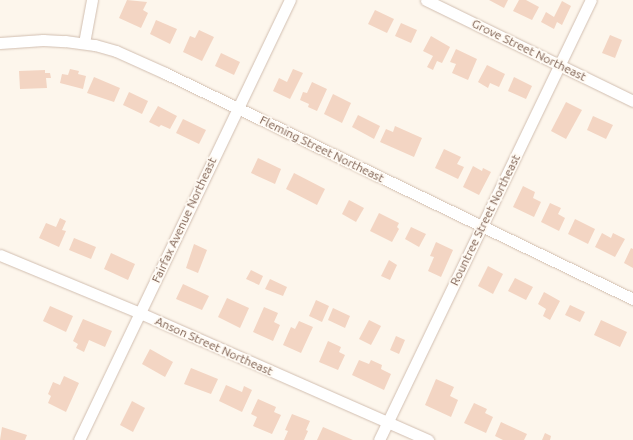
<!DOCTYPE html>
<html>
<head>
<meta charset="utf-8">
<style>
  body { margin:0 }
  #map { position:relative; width:633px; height:440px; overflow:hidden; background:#fdf6ec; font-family:Ubuntu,sans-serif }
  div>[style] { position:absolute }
  .building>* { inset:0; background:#f3d5c3 }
  .roads { filter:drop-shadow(0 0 1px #d1beb0) drop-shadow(0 0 1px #d1beb0) }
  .minor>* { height:11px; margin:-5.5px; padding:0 5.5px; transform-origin:5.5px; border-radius:5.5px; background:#fff }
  span { translate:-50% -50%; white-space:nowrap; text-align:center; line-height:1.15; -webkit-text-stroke:3.5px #fffaf3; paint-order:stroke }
  .street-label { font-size:12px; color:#7a5c4d }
</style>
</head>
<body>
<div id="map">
  <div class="building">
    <i style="clip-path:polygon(127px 0,147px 2px,143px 10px,148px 13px,141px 28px,119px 18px)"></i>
    <i style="clip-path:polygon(489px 0,508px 0,504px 8px)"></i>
    <i style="clip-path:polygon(519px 0,526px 0,539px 7px,532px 20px,513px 11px)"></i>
    <i style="clip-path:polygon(562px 1px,571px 6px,562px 25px,557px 22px,554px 29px,541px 22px,546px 12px,554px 17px)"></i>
    <i style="clip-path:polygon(375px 10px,394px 19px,387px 33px,368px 24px)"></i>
    <i style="clip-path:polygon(156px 20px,177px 29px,170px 44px,150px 34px)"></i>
    <i style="clip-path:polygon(401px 23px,417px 30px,411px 43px,395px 36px)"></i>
    <i style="clip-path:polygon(199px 30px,214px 37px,202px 61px,183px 52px,190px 36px,195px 38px)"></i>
    <i style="clip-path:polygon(610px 35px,622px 40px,615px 58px,602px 53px)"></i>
    <i style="clip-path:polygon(431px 36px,450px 47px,442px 63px,437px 61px,433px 70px,427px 67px,433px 56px,423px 51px)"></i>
    <i style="clip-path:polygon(456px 49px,477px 59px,468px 80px,452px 73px,456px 64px,450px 62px)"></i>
    <i style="clip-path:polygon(221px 53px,240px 62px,234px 75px,215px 66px)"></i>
    <i style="clip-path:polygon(487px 65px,505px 74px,499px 87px,490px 83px,488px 88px,478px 82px)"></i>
    <i style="clip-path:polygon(70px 69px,79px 71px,78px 74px,86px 76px,83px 89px,60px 83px,62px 74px,68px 75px)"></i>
    <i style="clip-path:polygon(293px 69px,303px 73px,290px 99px,273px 91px,279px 78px,287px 82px)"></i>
    <i style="clip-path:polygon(45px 70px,45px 73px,50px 73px,51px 78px,46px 78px,47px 88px,20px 89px,19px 71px)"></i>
    <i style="clip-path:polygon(94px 77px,120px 88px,114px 102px,87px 93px)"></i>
    <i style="clip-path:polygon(514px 77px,532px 86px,526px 99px,508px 91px)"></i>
    <i style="clip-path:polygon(312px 82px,327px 89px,317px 111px,308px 107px,309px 104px,300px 100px,303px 92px,307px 93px)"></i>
    <i style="clip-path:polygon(129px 92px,148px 101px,142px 114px,123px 105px)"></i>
    <i style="clip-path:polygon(333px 94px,351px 103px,342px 123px,324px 114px)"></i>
    <i style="clip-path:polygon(566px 102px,582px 110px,566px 139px,551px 131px)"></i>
    <i style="clip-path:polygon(158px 106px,177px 116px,170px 129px,161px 125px,159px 127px,149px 122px)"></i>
    <i style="clip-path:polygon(358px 115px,380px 126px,374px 139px,352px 127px)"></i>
    <i style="clip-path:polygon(593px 116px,613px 125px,606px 139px,587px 130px)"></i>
    <i style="clip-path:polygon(183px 119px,206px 130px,199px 144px,176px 133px)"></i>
    <i style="clip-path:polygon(395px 126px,422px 138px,414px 157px,380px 142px,386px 129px,393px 132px)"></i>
    <i style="clip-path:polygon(444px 149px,461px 157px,457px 164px,464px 167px,458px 179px,435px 168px)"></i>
    <i style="clip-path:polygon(258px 158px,281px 169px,275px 184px,251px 173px)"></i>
    <i style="clip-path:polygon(473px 166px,482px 171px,483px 168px,491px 172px,479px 195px,463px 187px)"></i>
    <i style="clip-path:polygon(294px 173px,325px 189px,317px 205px,286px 189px)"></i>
    <i style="clip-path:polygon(523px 186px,535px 192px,533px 198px,541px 202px,534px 217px,513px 207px)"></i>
    <i style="clip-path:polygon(349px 200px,364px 208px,356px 222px,342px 214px)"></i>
    <i style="clip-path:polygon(550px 203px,561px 208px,558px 214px,565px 218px,559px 231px,541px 222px)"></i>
    <i style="clip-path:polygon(379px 213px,399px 223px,397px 227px,399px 229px,392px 242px,370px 231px)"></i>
    <i style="clip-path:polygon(60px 218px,66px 221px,62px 230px,66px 231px,59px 247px,39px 238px,46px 223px,56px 227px)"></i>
    <i style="clip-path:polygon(575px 219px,595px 229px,588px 244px,568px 234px)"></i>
    <i style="clip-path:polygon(411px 227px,426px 234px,419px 247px,405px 239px)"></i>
    <i style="clip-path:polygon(602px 233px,611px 238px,613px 233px,625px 239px,615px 257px,595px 247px)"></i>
    <i style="clip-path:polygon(74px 238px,96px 247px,91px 259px,69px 250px)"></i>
    <i style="clip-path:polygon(436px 242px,453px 250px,441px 277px,428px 271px,434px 257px,430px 256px)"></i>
    <i style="clip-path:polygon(194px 244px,207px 250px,198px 273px,186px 268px)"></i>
    <i style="clip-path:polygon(631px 248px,633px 249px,633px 268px,624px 263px)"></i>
    <i style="clip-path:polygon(111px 253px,135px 264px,128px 280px,104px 269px)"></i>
    <i style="clip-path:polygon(389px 260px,397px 265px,390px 280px,381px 276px)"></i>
    <i style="clip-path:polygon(488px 266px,503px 274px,493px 294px,478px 286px)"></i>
    <i style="clip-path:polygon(251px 270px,263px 276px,259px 285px,246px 279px)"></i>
    <i style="clip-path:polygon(515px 278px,533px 287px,526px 300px,508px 291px)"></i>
    <i style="clip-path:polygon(270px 279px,287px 287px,283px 296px,265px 289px)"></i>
    <i style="clip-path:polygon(183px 284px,209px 296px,202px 310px,176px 299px)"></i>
    <i style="clip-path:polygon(544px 292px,560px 301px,550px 320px,543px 316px,546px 309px,538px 304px)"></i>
    <i style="clip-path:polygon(227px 298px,249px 308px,240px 328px,218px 317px)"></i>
    <i style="clip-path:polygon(316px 300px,329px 306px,322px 322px,309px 316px)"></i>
    <i style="clip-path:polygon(570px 305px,585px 312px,580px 322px,565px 315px)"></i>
    <i style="clip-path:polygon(50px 306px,73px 316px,66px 332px,43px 321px)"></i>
    <i style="clip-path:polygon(264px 307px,278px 313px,274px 322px,280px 325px,273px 341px,253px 332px)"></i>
    <i style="clip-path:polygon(333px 308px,350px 316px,345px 328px,328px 320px)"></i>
    <i style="clip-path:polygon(83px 319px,112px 331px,105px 347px,89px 340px,84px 352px,76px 348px,78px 344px,73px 341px)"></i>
    <i style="clip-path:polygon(369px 320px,381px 326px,371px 345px,359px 339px)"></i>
    <i style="clip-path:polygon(601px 320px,627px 332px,620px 347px,594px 335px)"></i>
    <i style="clip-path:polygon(299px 321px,313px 327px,301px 353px,283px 345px,291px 327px,295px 329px)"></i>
    <i style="clip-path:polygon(396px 336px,405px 340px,399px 354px,390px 350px)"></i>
    <i style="clip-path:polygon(328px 341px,341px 347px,339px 352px,345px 355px,338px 370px,319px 362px)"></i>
    <i style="clip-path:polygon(150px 349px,173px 362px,165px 377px,142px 364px)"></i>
    <i style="clip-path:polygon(359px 360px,369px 364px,371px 360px,382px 365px,381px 369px,391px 374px,384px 390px,352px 375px)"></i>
    <i style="clip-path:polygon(191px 368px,218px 379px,211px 394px,184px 384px)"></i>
    <i style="clip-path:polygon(64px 376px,79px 383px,66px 412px,48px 403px,51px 396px,48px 394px,53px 382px,60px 385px)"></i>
    <i style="clip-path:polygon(436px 379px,454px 387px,450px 396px,458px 400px,451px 417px,425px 405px)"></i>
    <i style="clip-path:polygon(226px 385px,242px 392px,244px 386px,252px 390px,242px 412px,219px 401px)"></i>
    <i style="clip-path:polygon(258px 399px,276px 407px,274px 412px,281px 415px,272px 434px,253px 426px,257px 417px,251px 414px)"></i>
    <i style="clip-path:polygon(132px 401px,145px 408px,133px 432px,120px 425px)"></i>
    <i style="clip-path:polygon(474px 403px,487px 409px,485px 413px,493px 417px,486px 433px,464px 423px)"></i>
    <i style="clip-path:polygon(292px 414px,310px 421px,306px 430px,308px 431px,304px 440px,284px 440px,288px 431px,285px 430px)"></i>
    <i style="clip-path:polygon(501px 422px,527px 434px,524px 440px,503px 440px,495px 436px)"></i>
    <i style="clip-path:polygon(2px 427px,27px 435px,25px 440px,0 440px)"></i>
    <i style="clip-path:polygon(323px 427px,353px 440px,317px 440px)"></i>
    <i style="clip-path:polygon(545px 433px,551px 436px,550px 440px,542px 440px)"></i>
  </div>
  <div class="roads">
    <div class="minor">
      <i style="left:426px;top:0;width:230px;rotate:26deg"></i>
      <i style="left:0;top:43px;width:43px;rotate:-4deg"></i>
      <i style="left:43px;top:40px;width:22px;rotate:3deg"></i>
      <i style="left:65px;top:41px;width:30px;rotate:8deg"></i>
      <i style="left:95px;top:45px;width:22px;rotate:16deg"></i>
      <i style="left:116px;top:51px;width:54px;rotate:24.2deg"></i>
      <i style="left:165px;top:73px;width:520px;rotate:25.78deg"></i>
      <i style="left:84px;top:43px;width:44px;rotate:-79.5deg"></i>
      <i style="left:0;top:255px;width:152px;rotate:22.5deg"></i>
      <i style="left:140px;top:313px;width:315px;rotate:23.8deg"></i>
      <i style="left:79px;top:440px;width:488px;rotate:-64.4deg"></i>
      <i style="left:379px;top:440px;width:488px;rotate:-64.3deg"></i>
    </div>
  </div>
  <div class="street-label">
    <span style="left:529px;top:50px;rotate:26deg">Grove Street Northeast</span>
    <span style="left:322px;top:149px;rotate:26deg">Fleming Street Northeast</span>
    <span style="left:184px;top:220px;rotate:-65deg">Fairfax Avenue Northeast</span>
    <span style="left:485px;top:220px;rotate:-64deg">Rountree Street Northeast</span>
    <span style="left:214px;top:346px;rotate:24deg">Anson Street Northeast</span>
  </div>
</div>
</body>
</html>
